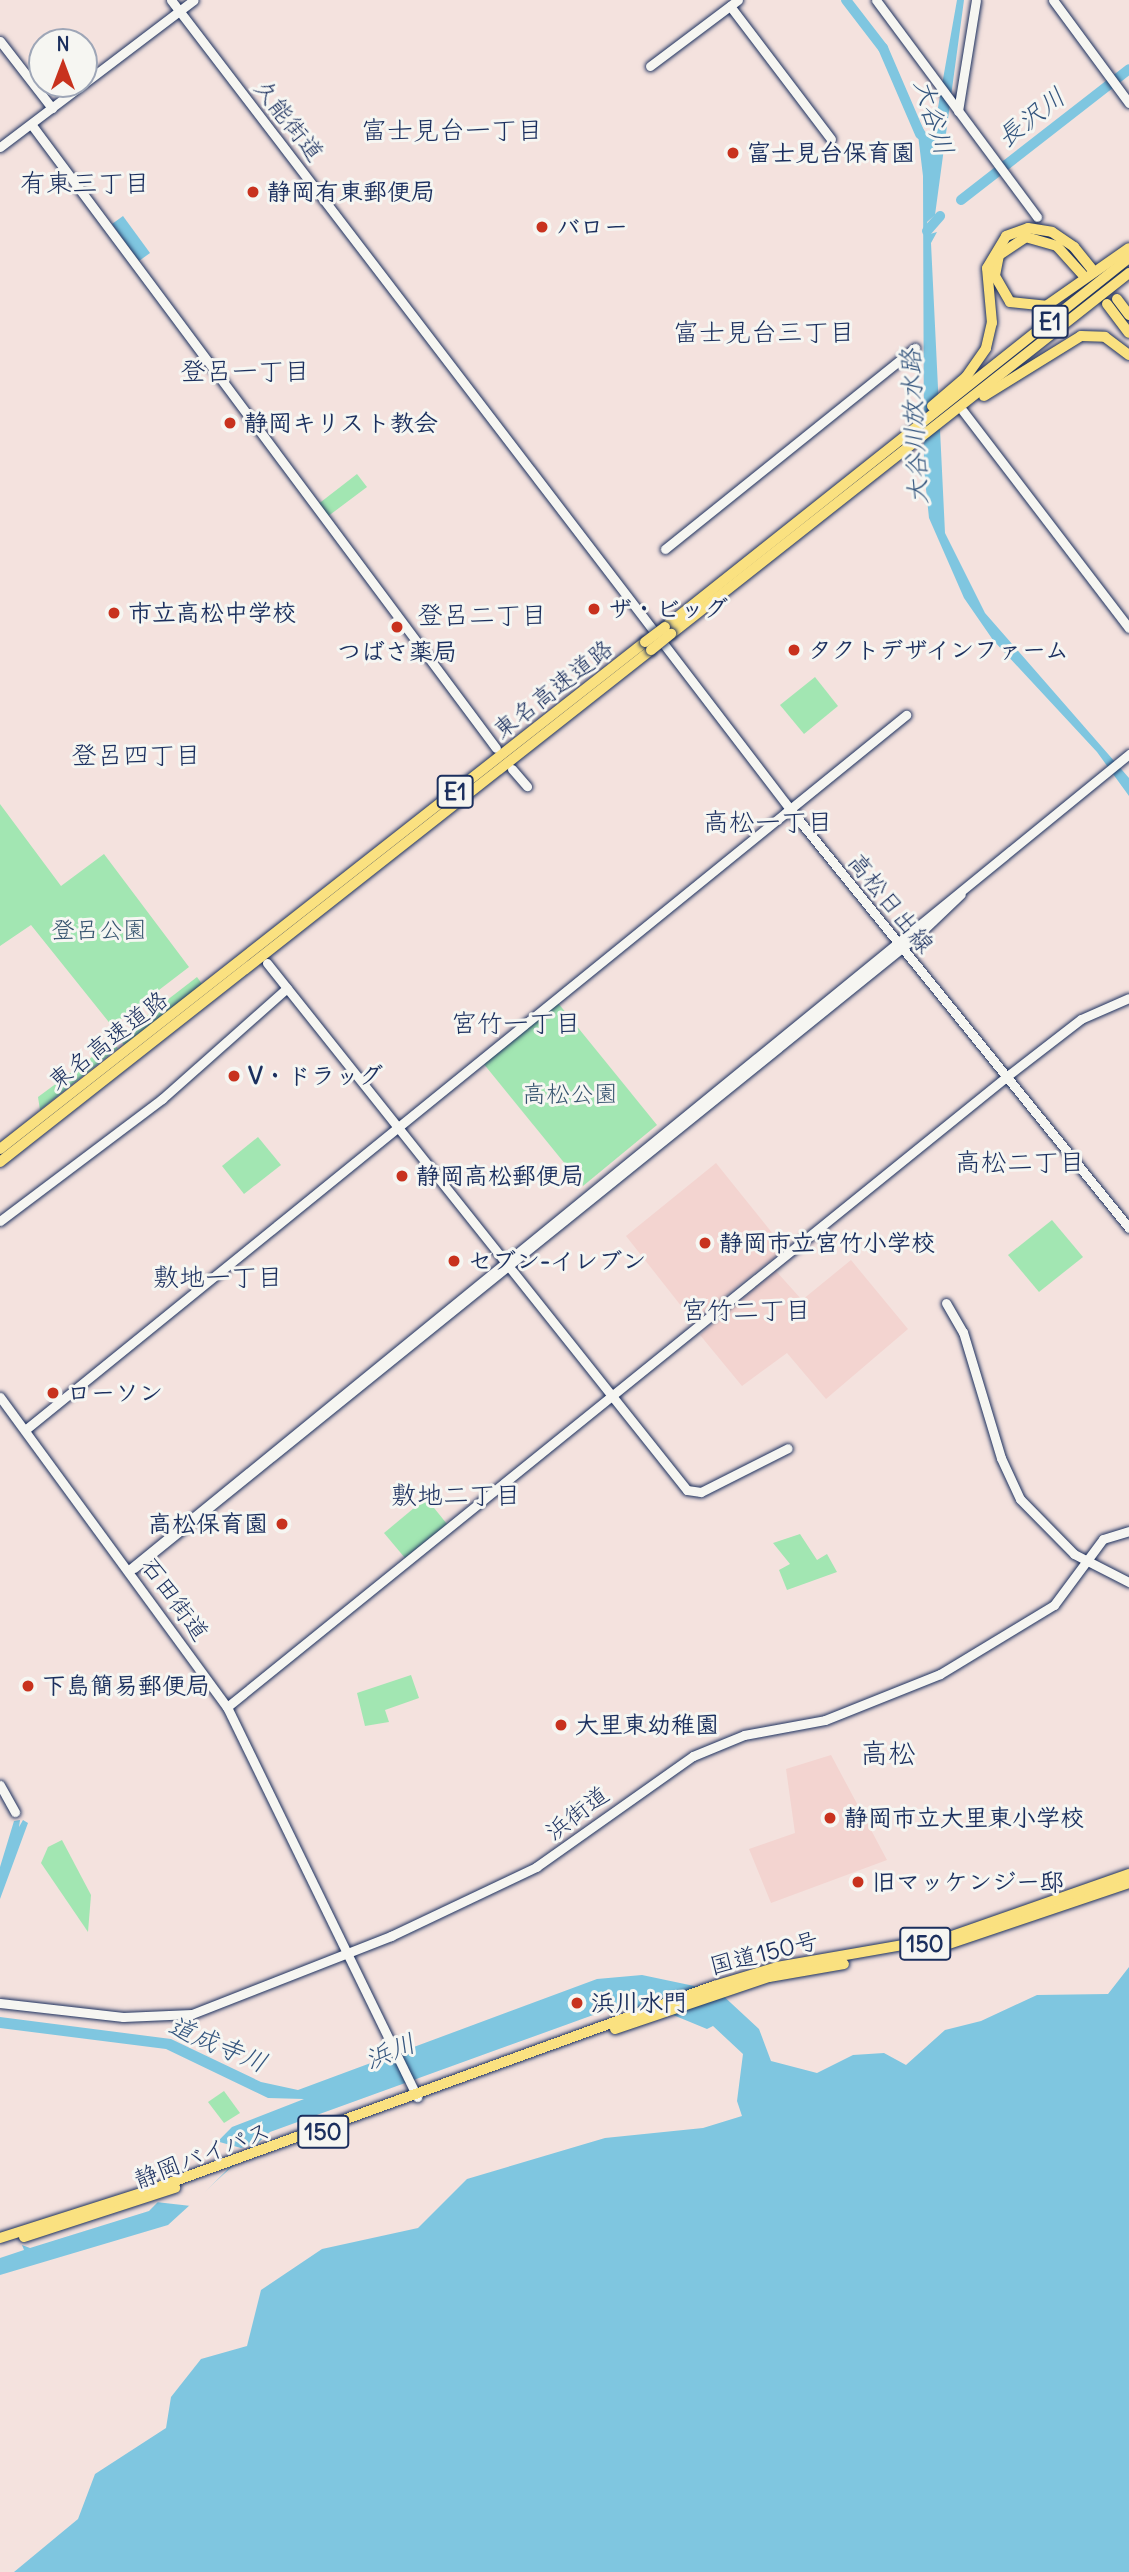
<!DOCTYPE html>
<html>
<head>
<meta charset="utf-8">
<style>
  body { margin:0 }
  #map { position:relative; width:1129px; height:2572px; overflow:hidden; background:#f4e2de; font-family:Delius,"Klee One",sans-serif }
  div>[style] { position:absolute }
  .built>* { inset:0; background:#f3d4d0 }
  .green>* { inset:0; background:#a2e6b2 }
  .water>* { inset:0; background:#7fc6e0 }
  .pier>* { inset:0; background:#f4e2de }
  .river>* { height:10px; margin:-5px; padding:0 5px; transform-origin:5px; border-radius:5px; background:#7fc6e0 }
  .roads { filter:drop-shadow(0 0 2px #1b2f5e) drop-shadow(0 0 2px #1b2f5e) }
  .secondary>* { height:9px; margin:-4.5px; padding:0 4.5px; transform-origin:4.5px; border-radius:4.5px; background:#f6f6f2 }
  .highway>* { height:10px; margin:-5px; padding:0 5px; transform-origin:5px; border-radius:5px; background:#fae180 }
  .bridges { filter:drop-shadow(0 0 2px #1b2f5e) drop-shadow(0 0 2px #1b2f5e) }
  .highway-bridge>* { height:10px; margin:-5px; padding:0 5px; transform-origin:5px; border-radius:5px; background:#fae180 }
  .dots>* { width:19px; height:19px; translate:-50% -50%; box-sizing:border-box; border:4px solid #f6f6f2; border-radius:50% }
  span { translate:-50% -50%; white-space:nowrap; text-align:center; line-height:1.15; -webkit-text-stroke:6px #f6f6f2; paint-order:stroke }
  .shield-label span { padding:2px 5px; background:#f6f6f2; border:2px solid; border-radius:5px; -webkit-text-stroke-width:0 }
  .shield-label { font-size:23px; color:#1b2f5e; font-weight:700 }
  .street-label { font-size:24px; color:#1b2f5e }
  .poi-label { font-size:24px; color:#1b2f5e; font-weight:700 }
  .left { translate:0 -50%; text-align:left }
  .right { translate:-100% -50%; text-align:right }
  .park-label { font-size:24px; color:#36546f }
  .water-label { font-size:26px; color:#34557e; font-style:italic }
  .neighbourhood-label { font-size:26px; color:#1b2f5e }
  .quarter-label { font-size:28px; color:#1b2f5e }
  .north { position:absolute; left:28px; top:28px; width:70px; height:70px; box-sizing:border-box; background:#f6f6f2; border:2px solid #9ea6b7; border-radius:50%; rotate:0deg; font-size:19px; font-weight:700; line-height:28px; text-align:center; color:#1b2f5e }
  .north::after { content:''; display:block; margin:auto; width:24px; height:32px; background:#c8321e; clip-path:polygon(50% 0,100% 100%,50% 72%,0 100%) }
</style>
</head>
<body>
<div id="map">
  <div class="built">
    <i style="clip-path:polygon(716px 1163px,785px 1249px,693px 1321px,626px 1236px)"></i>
    <i style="clip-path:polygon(851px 1260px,908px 1329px,826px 1399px,787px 1353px,742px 1386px,700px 1335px,776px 1271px,802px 1300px)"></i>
    <i style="clip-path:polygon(831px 1755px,887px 1860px,771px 1903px,749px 1849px,795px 1833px,786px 1769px)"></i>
  </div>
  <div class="green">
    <i style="clip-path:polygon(357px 474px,367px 487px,327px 517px,317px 505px)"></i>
    <i style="clip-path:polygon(815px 677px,838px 706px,804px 734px,780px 705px)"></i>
    <i style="clip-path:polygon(0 804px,61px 886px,104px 854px,189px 967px,112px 1026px,31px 925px,0 946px)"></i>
    <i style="clip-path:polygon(197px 977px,202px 984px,124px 1045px,118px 1038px)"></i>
    <i style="clip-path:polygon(558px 1003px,657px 1125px,583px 1186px,483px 1063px)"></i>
    <i style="clip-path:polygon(111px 1043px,118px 1048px,40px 1110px,38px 1097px)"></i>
    <i style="clip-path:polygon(258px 1137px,281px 1165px,244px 1194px,222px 1166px)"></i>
    <i style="clip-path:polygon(1052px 1220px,1083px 1257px,1039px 1292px,1008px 1255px)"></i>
    <i style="clip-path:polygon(426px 1498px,447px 1524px,405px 1558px,384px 1533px)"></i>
    <i style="clip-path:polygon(800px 1534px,817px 1560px,827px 1554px,837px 1572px,787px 1590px,779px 1570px,790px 1564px,773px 1543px)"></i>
    <i style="clip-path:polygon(411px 1675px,419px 1698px,385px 1710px,389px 1722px,365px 1726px,357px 1693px)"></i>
    <i style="clip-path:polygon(62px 1840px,91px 1895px,88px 1932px,41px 1863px,48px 1847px)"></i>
    <i style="clip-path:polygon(224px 2091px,240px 2113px,224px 2123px,208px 2102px)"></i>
  </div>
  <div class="water">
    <i style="clip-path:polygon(957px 0,964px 0,935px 215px,927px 222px,930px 234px,937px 232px,931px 243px,945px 533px,985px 613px,1129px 778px,1129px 796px,1097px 752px,993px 640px,964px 598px,929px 518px,924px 470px,923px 176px,916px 118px,926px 133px,934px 130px)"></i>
    <i style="clip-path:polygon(123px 216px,150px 253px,139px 261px,112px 224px)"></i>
    <i style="clip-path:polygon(20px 1820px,19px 1827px,23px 1820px,28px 1823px,0 1899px,0 1867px,14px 1821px)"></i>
    <i style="clip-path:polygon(1129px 1967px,1129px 2572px,14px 2572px,78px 2519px,95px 2474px,166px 2428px,171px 2397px,201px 2359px,247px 2346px,261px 2290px,322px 2249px,418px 2228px,467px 2179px,605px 2138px,703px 2128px,742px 2116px,737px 2101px,743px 2054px,713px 2026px,707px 2029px,661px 2010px,607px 2010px,270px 2132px,168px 2225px,0 2275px,0 2258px,24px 2250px,22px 2245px,30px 2248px,149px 2211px,232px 2127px,304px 2099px,268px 2098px,166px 2049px,0 2028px,0 2017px,171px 2039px,261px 2082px,298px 2090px,597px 1979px,642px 1975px,718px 1991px,759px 2029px,771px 2061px,817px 2073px,853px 2055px,884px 2053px,906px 2065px,945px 2030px,981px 2021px,1037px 1995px,1108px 1994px)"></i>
  </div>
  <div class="pier">
    <i style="clip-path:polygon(216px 2141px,241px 2148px,253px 2144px,191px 2206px,156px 2202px)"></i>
  </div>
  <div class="river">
    <i style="left:846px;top:0;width:61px;rotate:52.4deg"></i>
    <i style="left:883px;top:48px;width:94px;rotate:66.7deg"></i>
    <i style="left:961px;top:200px;width:213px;rotate:-37.9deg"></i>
    <i style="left:927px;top:231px;width:20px;rotate:-49deg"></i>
  </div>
  <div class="roads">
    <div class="secondary">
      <i style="left:171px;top:0;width:1019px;rotate:52.58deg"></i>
      <i style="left:790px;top:809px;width:539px;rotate:51.02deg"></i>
      <i style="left:876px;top:0;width:270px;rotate:53.4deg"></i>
      <i style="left:1053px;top:0;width:128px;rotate:53.6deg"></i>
      <i style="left:730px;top:6px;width:167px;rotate:52.8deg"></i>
      <i style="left:0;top:41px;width:85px;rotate:52.2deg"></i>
      <i style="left:650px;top:66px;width:110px;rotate:-36.9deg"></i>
      <i style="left:958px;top:111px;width:112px;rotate:-80.8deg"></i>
      <i style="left:31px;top:124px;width:778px;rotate:53.31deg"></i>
      <i style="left:0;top:147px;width:243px;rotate:-37.2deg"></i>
      <i style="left:963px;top:411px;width:273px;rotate:52.6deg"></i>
      <i style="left:665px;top:549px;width:321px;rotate:-38.8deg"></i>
      <i style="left:512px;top:769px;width:23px;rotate:49deg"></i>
      <i style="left:267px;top:963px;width:674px;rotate:51.45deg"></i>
      <i style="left:687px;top:1490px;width:14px;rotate:8deg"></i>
      <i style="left:701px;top:1492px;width:97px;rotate:-26.8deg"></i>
      <i style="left:0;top:1221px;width:203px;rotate:-37deg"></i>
      <i style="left:162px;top:1099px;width:167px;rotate:-41.6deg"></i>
      <i style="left:946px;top:1303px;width:34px;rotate:60deg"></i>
      <i style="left:963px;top:1332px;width:132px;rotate:73.2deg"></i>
      <i style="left:1001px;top:1458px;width:45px;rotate:65.1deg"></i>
      <i style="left:1020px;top:1499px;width:77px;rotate:45.5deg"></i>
      <i style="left:1074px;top:1554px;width:62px;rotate:27deg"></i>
      <i style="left:0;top:1397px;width:384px;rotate:53.8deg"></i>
      <i style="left:227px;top:1707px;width:434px;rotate:64deg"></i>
      <i style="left:25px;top:1430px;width:1135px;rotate:-39.06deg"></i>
      <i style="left:134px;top:1568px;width:1008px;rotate:-38.92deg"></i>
      <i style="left:918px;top:935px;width:59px;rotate:-43.6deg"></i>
      <i style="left:129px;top:1570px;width:1291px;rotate:-39.21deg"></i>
      <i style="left:227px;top:1707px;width:1002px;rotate:-38.96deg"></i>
      <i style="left:1006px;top:1077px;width:95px;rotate:-37.7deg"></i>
      <i style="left:1081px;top:1019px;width:52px;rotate:-23.6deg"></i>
      <i style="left:0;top:1785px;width:31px;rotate:61deg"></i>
      <i style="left:0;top:2003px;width:124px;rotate:6.5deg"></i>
      <i style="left:123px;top:2017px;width:69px;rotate:-2.5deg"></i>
      <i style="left:192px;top:2014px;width:214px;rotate:-21.4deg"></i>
      <i style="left:391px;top:1936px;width:161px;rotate:-25.4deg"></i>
      <i style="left:536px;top:1867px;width:192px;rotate:-35.3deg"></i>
      <i style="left:693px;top:1756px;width:55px;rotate:-22.4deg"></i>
      <i style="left:744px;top:1735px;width:82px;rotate:-10.5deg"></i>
      <i style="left:825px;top:1720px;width:124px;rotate:-21.8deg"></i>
      <i style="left:940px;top:1674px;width:133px;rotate:-31.2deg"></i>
      <i style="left:1054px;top:1605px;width:82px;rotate:-53.4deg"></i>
      <i style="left:1103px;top:1539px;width:27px;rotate:-17deg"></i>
    </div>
    <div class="highway">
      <i style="left:1082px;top:274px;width:38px;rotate:-132deg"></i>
      <i style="left:1057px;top:246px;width:32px;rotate:-164deg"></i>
      <i style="left:1026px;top:237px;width:32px;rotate:146deg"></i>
      <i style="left:999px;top:255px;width:21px;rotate:101deg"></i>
      <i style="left:995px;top:276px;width:30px;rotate:60deg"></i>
      <i style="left:1010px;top:302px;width:36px;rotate:6deg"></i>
      <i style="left:1046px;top:306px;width:101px;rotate:-34.9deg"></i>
      <i style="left:1117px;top:299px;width:20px;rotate:53deg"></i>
      <i style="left:1107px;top:304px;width:36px;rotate:53deg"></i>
      <i style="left:984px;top:396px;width:114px;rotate:-31.7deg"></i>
      <i style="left:1081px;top:336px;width:24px;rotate:2deg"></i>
      <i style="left:1105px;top:337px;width:30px;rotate:37deg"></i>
      <i style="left:932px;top:406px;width:45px;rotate:-40.5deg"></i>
      <i style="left:966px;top:377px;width:35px;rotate:-55deg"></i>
      <i style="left:986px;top:348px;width:26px;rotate:-77deg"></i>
      <i style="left:992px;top:323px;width:55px;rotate:-95.2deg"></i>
      <i style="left:987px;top:268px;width:37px;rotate:-59deg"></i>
      <i style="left:1006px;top:236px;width:23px;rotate:-20deg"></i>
      <i style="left:1028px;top:228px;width:24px;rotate:9deg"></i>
      <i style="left:1052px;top:232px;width:27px;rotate:34deg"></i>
      <i style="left:1074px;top:247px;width:27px;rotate:51deg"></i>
      <i style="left:665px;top:627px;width:593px;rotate:-38.49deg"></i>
      <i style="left:671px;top:634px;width:583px;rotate:-38.25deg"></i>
      <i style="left:0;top:1149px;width:820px;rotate:-38.17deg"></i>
      <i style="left:0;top:1162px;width:828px;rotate:-38.18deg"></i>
      <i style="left:946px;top:1945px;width:193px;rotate:-18.7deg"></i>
      <i style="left:615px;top:2029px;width:163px;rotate:-18.7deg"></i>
      <i style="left:769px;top:1977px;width:76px;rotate:-9.8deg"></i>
      <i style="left:24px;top:2237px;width:159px;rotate:-18deg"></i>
      <i style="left:0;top:2238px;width:157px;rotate:-17.7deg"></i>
      <i style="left:150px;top:2190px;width:600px;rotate:-19.89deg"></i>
      <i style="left:714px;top:1986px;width:66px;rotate:-16.8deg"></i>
      <i style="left:777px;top:1967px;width:175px;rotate:-9.9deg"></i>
      <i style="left:949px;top:1937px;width:191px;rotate:-19.3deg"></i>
    </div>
  </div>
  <div class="bridges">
    <div class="highway-bridge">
      <i style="left:645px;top:642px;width:25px;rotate:-37deg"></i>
      <i style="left:651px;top:650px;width:26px;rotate:-39deg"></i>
    </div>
  </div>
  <div class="dots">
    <i style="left:733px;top:153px;background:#c8321e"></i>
    <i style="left:253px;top:192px;background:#c8321e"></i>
    <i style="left:542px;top:227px;background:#c8321e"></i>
    <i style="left:230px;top:423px;background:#c8321e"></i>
    <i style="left:594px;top:609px;background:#c8321e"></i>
    <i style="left:114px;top:613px;background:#c8321e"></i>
    <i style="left:397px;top:627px;background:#c8321e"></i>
    <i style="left:794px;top:650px;background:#c8321e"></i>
    <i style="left:234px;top:1076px;background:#c8321e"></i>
    <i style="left:402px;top:1176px;background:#c8321e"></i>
    <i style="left:705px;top:1243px;background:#c8321e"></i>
    <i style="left:454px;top:1261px;background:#c8321e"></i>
    <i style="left:53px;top:1393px;background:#c8321e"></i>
    <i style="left:282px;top:1524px;background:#c8321e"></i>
    <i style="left:28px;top:1686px;background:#c8321e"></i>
    <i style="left:561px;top:1725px;background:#c8321e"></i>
    <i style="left:830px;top:1818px;background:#c8321e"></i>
    <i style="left:858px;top:1882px;background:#c8321e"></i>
    <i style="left:577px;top:2003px;background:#c8321e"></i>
  </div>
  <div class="shield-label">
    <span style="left:1050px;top:322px">E1</span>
    <span style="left:455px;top:792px">E1</span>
    <span style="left:925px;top:1944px">150</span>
    <span style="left:323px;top:2132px">150</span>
  </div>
  <div class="street-label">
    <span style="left:289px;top:120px;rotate:52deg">久能街道</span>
    <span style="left:553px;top:689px;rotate:-38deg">東名高速道路</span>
    <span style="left:891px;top:903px;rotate:51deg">高松日出線</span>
    <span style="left:108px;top:1040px;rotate:-38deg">東名高速道路</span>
    <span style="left:175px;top:1599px;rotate:54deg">石田街道</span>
    <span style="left:577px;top:1813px;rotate:-37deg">浜街道</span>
    <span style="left:764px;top:1953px;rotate:-14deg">国道150号</span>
    <span style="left:202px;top:2155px;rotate:-21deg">静岡バイパス</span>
  </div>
  <div class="poi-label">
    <span class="left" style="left:747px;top:153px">富士見台保育園</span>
    <span class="left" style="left:267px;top:192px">静岡有東郵便局</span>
    <span class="left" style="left:556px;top:227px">バロー</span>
    <span class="left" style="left:244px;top:423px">静岡キリスト教会</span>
    <span class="left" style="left:608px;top:609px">ザ・ビッグ</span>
    <span class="left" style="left:128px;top:613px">市立高松中学校</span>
    <span class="left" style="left:808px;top:650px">タクトデザインファーム</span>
    <span style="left:397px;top:652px">つばさ薬局</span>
    <span class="left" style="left:248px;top:1076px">V・ドラッグ</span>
    <span class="left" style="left:416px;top:1176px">静岡高松郵便局</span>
    <span class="left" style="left:719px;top:1243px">静岡市立宮竹小学校</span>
    <span class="left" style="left:468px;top:1261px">セブン-イレブン</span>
    <span class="left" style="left:67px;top:1393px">ローソン</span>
    <span class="right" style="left:268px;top:1524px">高松保育園</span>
    <span class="left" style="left:42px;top:1686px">下島簡易郵便局</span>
    <span class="left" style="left:575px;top:1725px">大里東幼稚園</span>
    <span class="left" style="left:844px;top:1818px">静岡市立大里東小学校</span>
    <span class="left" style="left:872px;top:1882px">旧マッケンジー邸</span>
    <span class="left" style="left:591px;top:2003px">浜川水門</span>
  </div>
  <div class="park-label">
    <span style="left:99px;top:930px">登呂公園</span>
    <span style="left:570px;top:1094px">高松公園</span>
  </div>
  <div class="water-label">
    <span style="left:934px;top:117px;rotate:73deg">大谷川</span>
    <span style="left:1031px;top:117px;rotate:-38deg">長沢川</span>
    <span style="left:914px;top:427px;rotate:-93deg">大谷川放水路</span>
    <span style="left:218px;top:2044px;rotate:23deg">道成寺川</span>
    <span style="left:390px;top:2051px;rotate:-22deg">浜川</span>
  </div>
  <div class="neighbourhood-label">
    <span style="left:452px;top:130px">富士見台一丁目</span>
    <span style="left:85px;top:183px">有東三丁目</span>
    <span style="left:764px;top:332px">富士見台三丁目</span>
    <span style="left:245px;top:371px">登呂一丁目</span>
    <span style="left:482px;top:615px">登呂二丁目</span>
    <span style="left:136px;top:755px">登呂四丁目</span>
    <span style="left:768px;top:822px">高松一丁目</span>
    <span style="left:516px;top:1023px">宮竹一丁目</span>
    <span style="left:1020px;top:1162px">高松二丁目</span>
    <span style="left:218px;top:1277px">敷地一丁目</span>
    <span style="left:746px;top:1310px">宮竹二丁目</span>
    <span style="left:456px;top:1495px">敷地二丁目</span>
  </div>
  <div class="quarter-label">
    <span style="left:888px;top:1753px">高松</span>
  </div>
  <div class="north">N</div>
</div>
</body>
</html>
